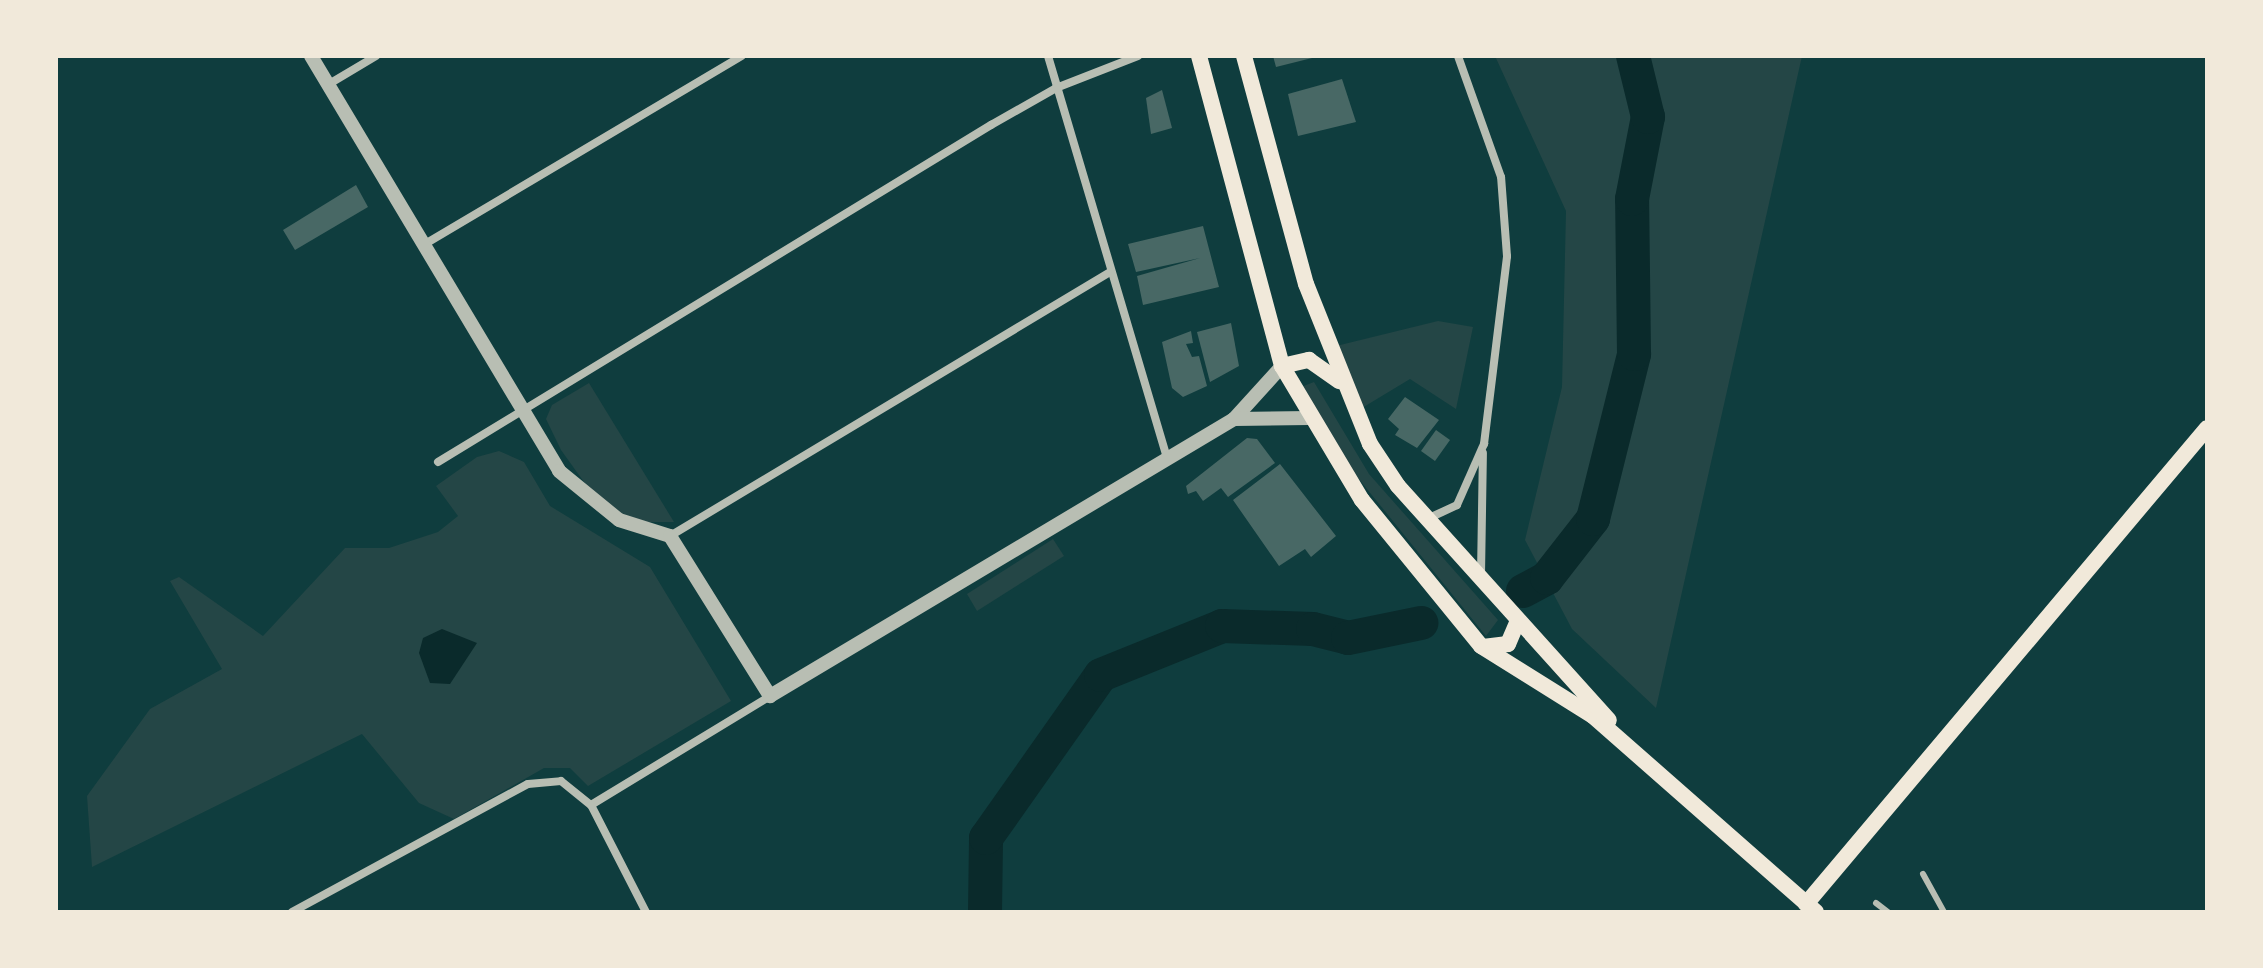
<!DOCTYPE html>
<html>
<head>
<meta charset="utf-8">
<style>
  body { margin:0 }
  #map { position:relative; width:2263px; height:968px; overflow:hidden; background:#0f3d3e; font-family:"Roboto Serif",serif }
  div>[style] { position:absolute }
  .green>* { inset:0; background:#244646 }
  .water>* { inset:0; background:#0a2a2b }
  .river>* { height:34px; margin:-17px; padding:0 17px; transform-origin:17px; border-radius:17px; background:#0a2a2b }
  .building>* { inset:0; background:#486865 }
  .service>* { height:6px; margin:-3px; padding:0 3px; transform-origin:3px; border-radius:3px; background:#b8beb3 }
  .minor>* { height:8px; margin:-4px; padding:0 4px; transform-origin:4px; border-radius:4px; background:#b8beb3 }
  .tertiary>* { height:14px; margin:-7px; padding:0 7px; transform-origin:7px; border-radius:7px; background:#b8beb3 }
  .secondary>* { height:16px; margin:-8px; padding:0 8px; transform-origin:8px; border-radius:8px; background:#f1e9da }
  span { translate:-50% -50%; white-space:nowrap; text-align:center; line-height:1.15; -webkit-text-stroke:6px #f1e9da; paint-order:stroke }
  .frame { position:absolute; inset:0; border:58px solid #f1e9da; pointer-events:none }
</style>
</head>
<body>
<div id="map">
  <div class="green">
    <i style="clip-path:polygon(1495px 56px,1802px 56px,1656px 708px,1572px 629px,1525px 540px,1562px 387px,1566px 211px)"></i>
    <i style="clip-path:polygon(1438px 321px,1473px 327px,1456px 409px,1410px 379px,1362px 408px,1332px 347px)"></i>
    <i style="clip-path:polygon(1314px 382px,1369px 474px,1498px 620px,1486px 636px,1337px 452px,1301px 387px)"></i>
    <i style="clip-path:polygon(589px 383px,674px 522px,635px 522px,599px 503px,561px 450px,546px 419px,552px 405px)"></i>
    <i style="clip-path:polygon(499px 451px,524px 462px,550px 506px,650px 567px,731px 701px,588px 786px,570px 768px,544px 768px,454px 819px,419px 803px,362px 734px,92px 867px,87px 796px,150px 709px,222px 669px,170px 581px,179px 577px,263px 636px,345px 548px,389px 548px,438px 532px,458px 516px,436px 486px,477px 457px)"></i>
    <i style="clip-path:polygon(1053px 539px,1064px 556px,977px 611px,967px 594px)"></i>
  </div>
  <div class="water">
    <i style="clip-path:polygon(442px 629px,477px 643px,450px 684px,430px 683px,419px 653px,423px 638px)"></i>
  </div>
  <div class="river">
    <i style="left:1523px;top:591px;width:27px;rotate:-28deg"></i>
    <i style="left:1547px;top:578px;width:75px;rotate:-52.1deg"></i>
    <i style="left:1593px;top:519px;width:170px;rotate:-76deg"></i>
    <i style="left:1634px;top:354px;width:155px;rotate:-90.7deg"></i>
    <i style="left:1632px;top:199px;width:84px;rotate:-79deg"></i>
    <i style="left:1648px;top:117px;width:63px;rotate:-103.8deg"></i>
    <i style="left:985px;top:912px;width:74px;rotate:-89.2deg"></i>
    <i style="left:986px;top:838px;width:199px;rotate:-54.8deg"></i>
    <i style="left:1101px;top:675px;width:131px;rotate:-22deg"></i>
    <i style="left:1222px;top:626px;width:91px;rotate:1.9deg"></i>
    <i style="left:1313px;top:629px;width:36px;rotate:14deg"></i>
    <i style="left:1348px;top:638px;width:75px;rotate:-11.6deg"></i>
  </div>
  <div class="building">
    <i style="clip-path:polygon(1273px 56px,1316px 56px,1316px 57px,1276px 67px)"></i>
    <i style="clip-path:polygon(1342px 79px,1356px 122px,1298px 136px,1288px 94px)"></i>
    <i style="clip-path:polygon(1162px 90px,1172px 128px,1151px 134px,1146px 98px)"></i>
    <i style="clip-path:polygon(356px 185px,368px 207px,295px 250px,283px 230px)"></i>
    <i style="clip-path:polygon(1203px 226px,1219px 287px,1143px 305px,1137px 276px,1200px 258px,1136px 272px,1128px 244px)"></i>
    <i style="clip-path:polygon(1231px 323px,1239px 366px,1210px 382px,1197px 332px)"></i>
    <i style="clip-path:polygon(1191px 331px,1193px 343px,1186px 344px,1192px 357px,1199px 356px,1207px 386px,1183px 397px,1172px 388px,1162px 342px)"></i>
    <i style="clip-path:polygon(1405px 397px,1439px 420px,1417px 448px,1395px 435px,1399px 429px,1388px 419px)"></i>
    <i style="clip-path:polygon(1436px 430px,1450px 440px,1435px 461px,1421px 451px)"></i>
    <i style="clip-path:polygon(1247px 438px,1257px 439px,1275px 463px,1228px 497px,1221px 488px,1203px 501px,1196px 491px,1188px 494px,1186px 486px)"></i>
    <i style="clip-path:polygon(1280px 464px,1336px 536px,1311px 557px,1305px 549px,1279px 566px,1233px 500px)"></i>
  </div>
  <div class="service">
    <i style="left:1923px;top:874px;width:43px;rotate:61.1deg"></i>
    <i style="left:1876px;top:903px;width:15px;rotate:37deg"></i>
  </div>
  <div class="minor">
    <i style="left:1048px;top:56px;width:418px;rotate:73.5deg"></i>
    <i style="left:329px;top:84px;width:55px;rotate:-30.8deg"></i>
    <i style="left:425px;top:244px;width:368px;rotate:-30.7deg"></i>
    <i style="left:438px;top:462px;width:648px;rotate:-31.36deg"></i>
    <i style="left:991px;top:125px;width:75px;rotate:-29.6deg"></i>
    <i style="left:1056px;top:88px;width:88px;rotate:-21.3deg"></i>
    <i style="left:1427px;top:519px;width:33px;rotate:-25deg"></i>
    <i style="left:1457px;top:505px;width:67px;rotate:-66.1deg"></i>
    <i style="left:1484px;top:444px;width:189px;rotate:-83deg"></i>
    <i style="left:1507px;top:256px;width:79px;rotate:-94.3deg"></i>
    <i style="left:1501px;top:177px;width:128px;rotate:-109.6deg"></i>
    <i style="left:670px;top:536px;width:513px;rotate:-30.96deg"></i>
    <i style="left:1481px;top:575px;width:122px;rotate:-89.1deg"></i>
    <i style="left:591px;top:805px;width:210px;rotate:-31.3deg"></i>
    <i style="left:292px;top:912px;width:268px;rotate:-28.5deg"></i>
    <i style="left:528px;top:784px;width:33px;rotate:-5deg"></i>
    <i style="left:561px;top:781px;width:38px;rotate:39deg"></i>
    <i style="left:591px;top:805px;width:120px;rotate:62.8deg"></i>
  </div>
  <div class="tertiary">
    <i style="left:311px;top:56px;width:483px;rotate:59.1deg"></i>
    <i style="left:559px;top:471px;width:77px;rotate:39.2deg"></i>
    <i style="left:619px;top:520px;width:53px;rotate:17.4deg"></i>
    <i style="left:670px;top:536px;width:189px;rotate:58deg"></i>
    <i style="left:770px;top:696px;width:540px;rotate:-30.84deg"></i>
    <i style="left:1234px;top:419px;width:72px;rotate:-47.8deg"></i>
    <i style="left:1234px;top:419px;width:75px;rotate:-0.8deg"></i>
  </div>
  <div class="secondary">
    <i style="left:1199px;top:56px;width:321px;rotate:75deg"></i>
    <i style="left:1282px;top:366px;width:156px;rotate:59.2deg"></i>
    <i style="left:1362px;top:500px;width:188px;rotate:50.8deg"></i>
    <i style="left:1481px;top:646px;width:132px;rotate:32deg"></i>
    <i style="left:1593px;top:716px;width:297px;rotate:41.3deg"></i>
    <i style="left:1244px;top:56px;width:236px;rotate:74.8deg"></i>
    <i style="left:1306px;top:284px;width:172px;rotate:68.2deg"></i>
    <i style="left:1370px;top:444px;width:50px;rotate:56.3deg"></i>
    <i style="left:1398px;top:486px;width:315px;rotate:48deg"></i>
    <i style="left:1282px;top:366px;width:28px;rotate:-13deg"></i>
    <i style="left:1309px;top:360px;width:37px;rotate:35deg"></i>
    <i style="left:1483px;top:647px;width:25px;rotate:-7deg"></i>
    <i style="left:1508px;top:644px;width:26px;rotate:-67deg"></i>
    <i style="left:1806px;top:904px;width:622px;rotate:-49.89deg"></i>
  </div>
  <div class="frame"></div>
</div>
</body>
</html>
